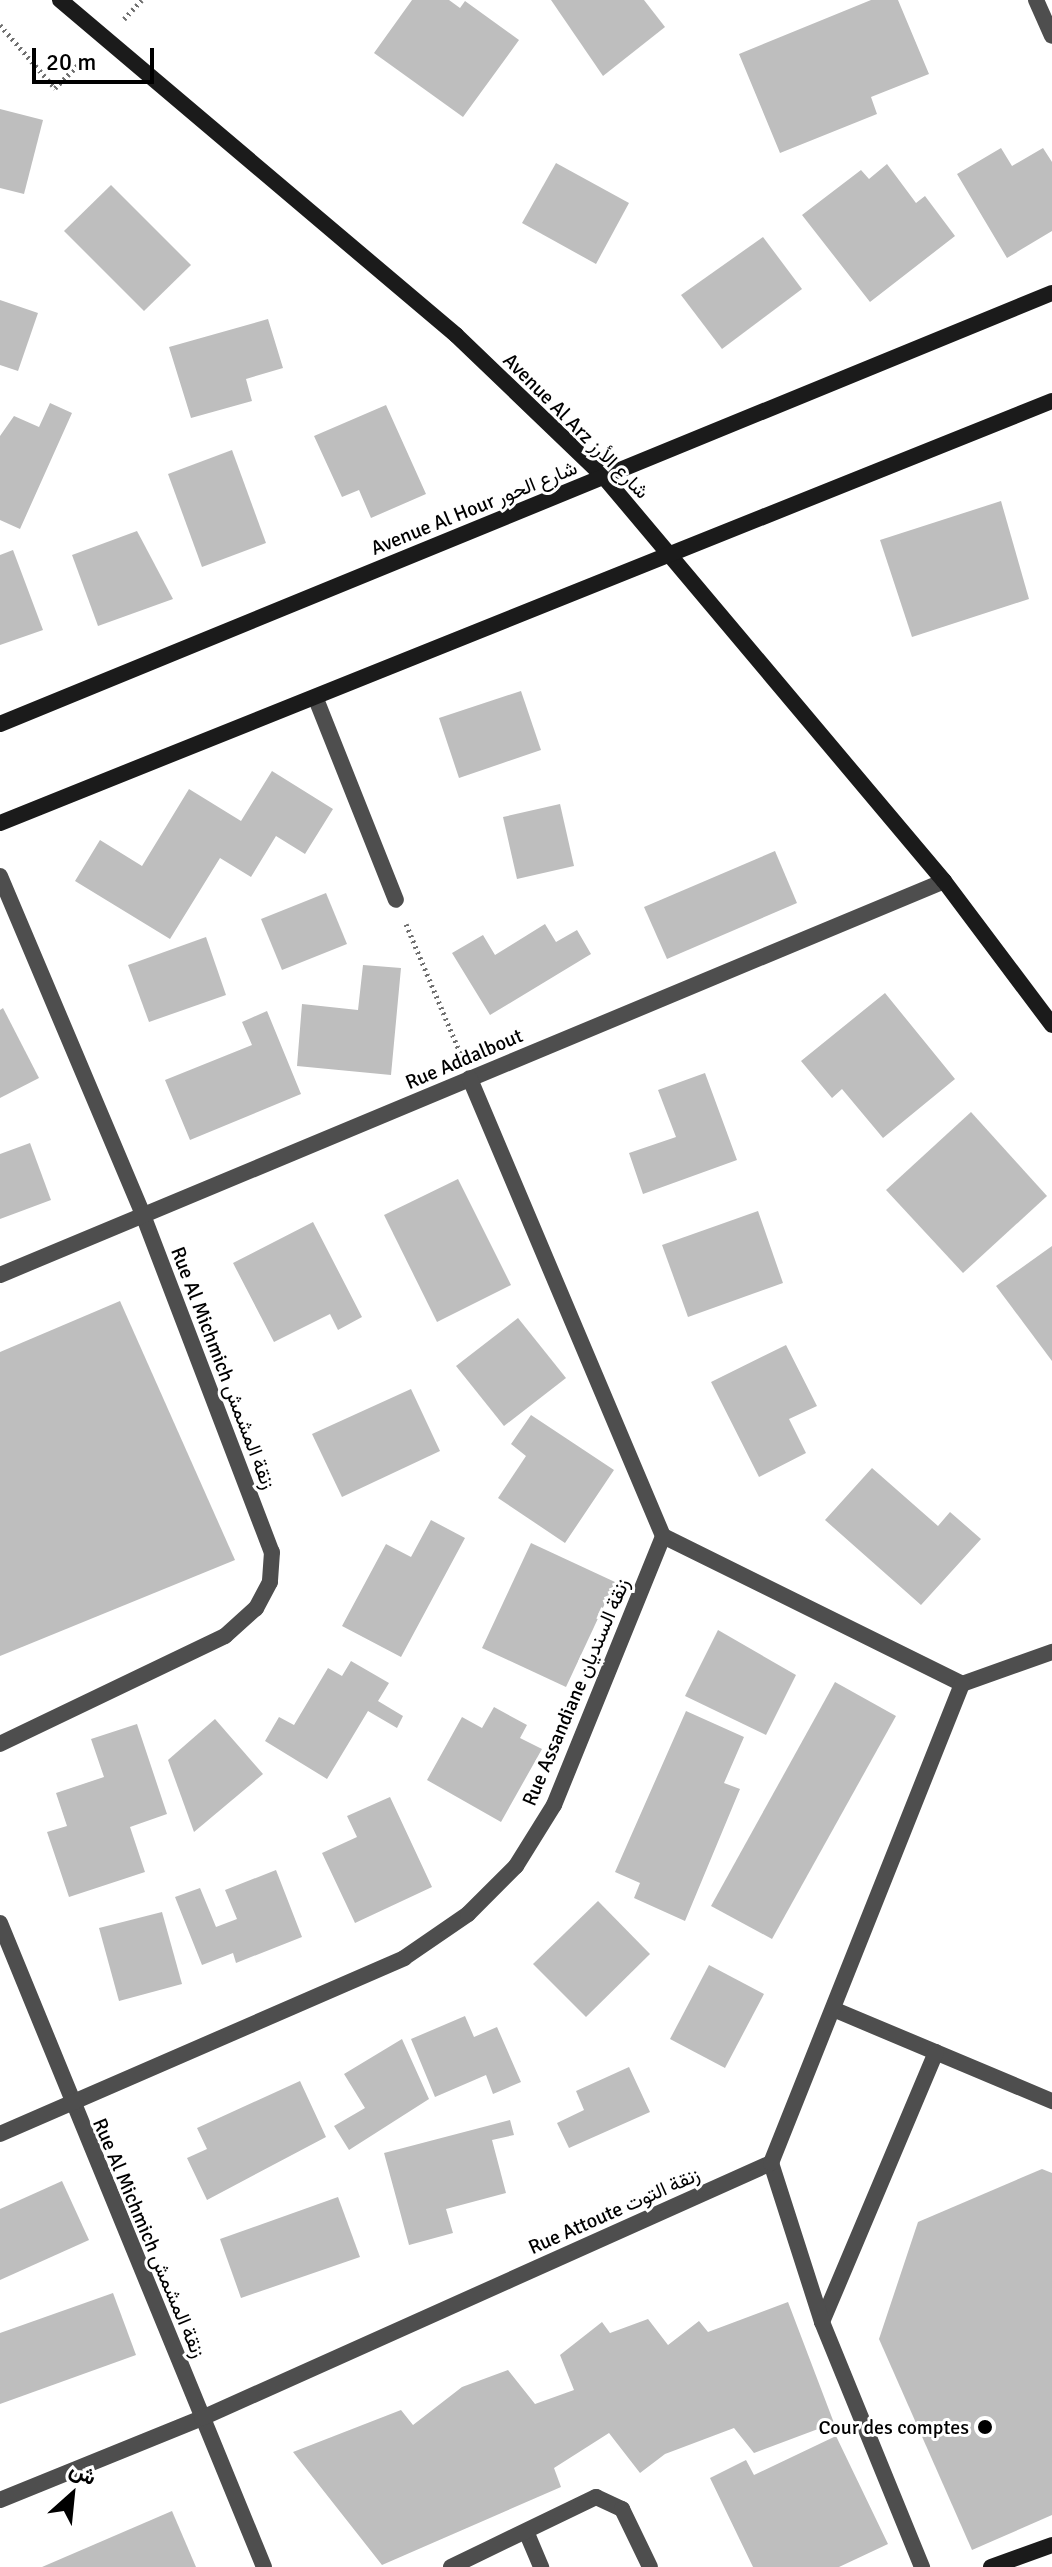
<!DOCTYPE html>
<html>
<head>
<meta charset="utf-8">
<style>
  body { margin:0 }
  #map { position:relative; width:1052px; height:2567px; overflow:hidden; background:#fff; font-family:Signika,Vazirmatn,sans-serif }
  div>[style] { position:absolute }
  .building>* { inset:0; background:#bebebe }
  .path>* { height:5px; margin-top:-2.5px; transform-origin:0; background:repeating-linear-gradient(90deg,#707070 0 2px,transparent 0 6px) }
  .lane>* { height:16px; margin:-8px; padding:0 8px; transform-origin:8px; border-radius:8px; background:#4e4e4e }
  .street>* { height:16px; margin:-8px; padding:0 8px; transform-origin:8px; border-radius:8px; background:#4e4e4e }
  .secondary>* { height:16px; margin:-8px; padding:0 8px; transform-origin:8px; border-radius:8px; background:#1b1b1b }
  .dots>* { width:22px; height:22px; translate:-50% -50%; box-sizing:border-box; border:4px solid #fff; border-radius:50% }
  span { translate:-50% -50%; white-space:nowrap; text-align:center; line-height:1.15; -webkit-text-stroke:6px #fff; paint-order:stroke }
  .street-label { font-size:20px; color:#000 }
  .poi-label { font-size:20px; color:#000 }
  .right { translate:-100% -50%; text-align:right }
  .north { position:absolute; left:32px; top:2455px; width:80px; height:80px; -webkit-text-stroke:6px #fff; paint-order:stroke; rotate:27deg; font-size:22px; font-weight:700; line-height:32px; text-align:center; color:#000 }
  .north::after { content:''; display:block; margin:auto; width:28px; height:36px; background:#000; clip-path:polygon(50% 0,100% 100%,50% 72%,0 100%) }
  .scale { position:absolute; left:32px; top:48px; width:122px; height:36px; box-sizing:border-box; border:4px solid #000; border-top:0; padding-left:10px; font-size:24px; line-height:28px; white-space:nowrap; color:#000; -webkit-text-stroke:6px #fff; paint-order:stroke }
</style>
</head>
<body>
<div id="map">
  <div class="building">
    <i style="clip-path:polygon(412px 0,449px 0,460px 8px,465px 1px,519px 40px,463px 117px,374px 53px)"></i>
    <i style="clip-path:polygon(551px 0,644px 0,665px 27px,603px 76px)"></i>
    <i style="clip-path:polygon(871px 0,898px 0,929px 74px,871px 97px,877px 114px,780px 153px,739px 54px)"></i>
    <i style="clip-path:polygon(0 109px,43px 120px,24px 194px,0 188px)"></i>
    <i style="clip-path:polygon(1001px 148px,1012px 166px,1043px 148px,1052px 162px,1052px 231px,1007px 258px,957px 174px)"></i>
    <i style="clip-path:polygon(556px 163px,629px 203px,596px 264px,522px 223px)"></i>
    <i style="clip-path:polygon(887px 164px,916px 203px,925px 196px,955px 236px,870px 302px,802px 215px,861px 170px,869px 179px)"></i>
    <i style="clip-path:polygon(111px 185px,191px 265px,144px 311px,64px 231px)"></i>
    <i style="clip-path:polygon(763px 237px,802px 289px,722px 349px,681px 295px)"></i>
    <i style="clip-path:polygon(0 300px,38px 313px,18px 371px,0 365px)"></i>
    <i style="clip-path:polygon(268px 319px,283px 368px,246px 379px,252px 401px,191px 418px,169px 347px)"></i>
    <i style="clip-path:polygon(50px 403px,72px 413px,20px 529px,0 520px,0 436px,14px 416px,39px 427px)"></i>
    <i style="clip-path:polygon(386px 405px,426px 494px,371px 518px,359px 490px,342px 497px,314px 436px)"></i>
    <i style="clip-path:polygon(232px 450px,266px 543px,202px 567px,168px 474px)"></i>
    <i style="clip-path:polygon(1001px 501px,1029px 599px,912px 637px,880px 540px)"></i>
    <i style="clip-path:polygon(137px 531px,173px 599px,98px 626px,72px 555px)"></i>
    <i style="clip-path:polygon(13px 550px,43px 630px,0 645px,0 555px)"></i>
    <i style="clip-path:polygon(521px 691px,541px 750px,459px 778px,439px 718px)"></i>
    <i style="clip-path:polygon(272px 771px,333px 809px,305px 854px,276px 836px,251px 877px,220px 858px,170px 939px,75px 881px,100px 840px,142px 866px,189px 789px,241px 821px)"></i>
    <i style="clip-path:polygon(560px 804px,574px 866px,517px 879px,503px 817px)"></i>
    <i style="clip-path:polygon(775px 851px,797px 903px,667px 959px,644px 907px)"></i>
    <i style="clip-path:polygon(326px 893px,347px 944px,282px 970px,261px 919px)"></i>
    <i style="clip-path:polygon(545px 924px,556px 942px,577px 930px,591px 954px,490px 1015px,452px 953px,483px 935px,495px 955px)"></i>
    <i style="clip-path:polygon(206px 937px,226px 995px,149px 1022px,128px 965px)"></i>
    <i style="clip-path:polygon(363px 965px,401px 968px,391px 1075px,297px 1066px,302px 1004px,358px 1010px)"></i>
    <i style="clip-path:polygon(885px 993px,955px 1079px,883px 1138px,842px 1089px,832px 1098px,801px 1061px)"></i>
    <i style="clip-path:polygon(3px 1008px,39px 1078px,0 1098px,0 1010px)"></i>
    <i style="clip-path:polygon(267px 1011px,301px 1094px,190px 1140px,165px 1080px,252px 1045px,242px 1022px)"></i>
    <i style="clip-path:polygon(705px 1073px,737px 1160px,643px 1194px,629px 1153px,676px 1137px,658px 1090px)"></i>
    <i style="clip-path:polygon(971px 1112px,1047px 1196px,963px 1273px,886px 1190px)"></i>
    <i style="clip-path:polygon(30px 1143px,51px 1200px,0 1219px,0 1154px)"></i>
    <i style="clip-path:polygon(458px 1179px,511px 1285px,437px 1322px,384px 1215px)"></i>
    <i style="clip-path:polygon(758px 1211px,783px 1283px,688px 1317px,662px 1245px)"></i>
    <i style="clip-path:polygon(313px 1222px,362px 1317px,338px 1330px,330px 1314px,274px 1342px,233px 1263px)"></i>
    <i style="clip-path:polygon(1052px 1246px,1052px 1361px,996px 1286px)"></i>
    <i style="clip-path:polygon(120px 1301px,235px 1560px,0 1656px,0 1352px)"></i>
    <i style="clip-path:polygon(518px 1318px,566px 1378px,504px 1426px,456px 1366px)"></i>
    <i style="clip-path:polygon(786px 1345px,817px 1406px,789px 1419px,806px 1453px,759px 1477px,711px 1382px)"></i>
    <i style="clip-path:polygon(411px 1389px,440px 1451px,342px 1497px,312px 1434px)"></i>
    <i style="clip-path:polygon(531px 1415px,614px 1470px,565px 1543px,498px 1498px,526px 1456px,511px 1444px)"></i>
    <i style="clip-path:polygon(872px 1468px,938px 1526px,950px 1512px,981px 1539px,921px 1605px,825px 1520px)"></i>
    <i style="clip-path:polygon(431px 1520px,465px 1538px,401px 1657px,342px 1626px,386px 1544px,411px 1557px)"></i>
    <i style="clip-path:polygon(531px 1543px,615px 1582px,566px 1687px,482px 1648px)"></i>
    <i style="clip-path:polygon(718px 1630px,796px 1675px,766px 1735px,685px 1696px)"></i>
    <i style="clip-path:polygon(351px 1661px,389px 1683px,378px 1701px,403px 1716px,397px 1728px,368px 1711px,327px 1779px,265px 1741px,279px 1717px,294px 1725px,328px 1668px,342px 1676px)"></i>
    <i style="clip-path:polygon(835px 1682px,896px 1716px,772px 1939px,711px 1906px)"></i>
    <i style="clip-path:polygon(494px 1707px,527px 1725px,520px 1738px,542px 1749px,501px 1822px,427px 1780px,462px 1717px,482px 1728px)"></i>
    <i style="clip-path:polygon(686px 1711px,744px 1737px,724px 1783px,740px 1789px,685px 1921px,634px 1898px,640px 1883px,615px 1872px)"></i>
    <i style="clip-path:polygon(215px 1719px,263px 1774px,194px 1832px,168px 1760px)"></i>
    <i style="clip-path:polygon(137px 1724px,167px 1814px,130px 1827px,145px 1872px,69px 1897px,47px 1832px,67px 1826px,56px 1793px,104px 1777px,91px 1739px)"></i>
    <i style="clip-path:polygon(390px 1797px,432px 1887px,355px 1923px,322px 1853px,357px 1837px,347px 1816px)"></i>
    <i style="clip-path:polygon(276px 1870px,302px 1937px,236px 1963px,233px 1953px,202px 1965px,175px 1897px,200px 1888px,216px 1927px,237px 1919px,225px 1890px)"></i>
    <i style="clip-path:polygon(598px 1901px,650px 1954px,586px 2017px,533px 1964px)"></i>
    <i style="clip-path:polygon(162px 1912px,182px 1984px,119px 2001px,99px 1928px)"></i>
    <i style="clip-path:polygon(709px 1965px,764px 1994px,725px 2068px,670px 2039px)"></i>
    <i style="clip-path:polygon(465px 2016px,474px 2037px,497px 2027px,521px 2082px,493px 2094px,486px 2075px,435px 2097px,411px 2039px)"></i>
    <i style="clip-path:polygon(402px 2039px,429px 2099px,349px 2150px,334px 2126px,365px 2108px,344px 2074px)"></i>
    <i style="clip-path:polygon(629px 2067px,650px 2112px,569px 2148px,557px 2123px,584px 2110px,576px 2091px)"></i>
    <i style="clip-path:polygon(300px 2081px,326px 2137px,207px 2200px,187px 2158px,207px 2149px,197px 2128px)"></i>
    <i style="clip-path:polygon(510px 2120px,514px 2135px,492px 2140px,506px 2193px,446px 2209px,453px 2233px,409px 2245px,384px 2153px)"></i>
    <i style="clip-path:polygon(1042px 2169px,1052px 2173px,1052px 2515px,972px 2550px,879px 2339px,918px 2222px)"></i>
    <i style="clip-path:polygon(62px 2181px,89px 2240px,0 2280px,0 2209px)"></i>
    <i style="clip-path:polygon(338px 2197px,360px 2257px,241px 2298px,220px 2239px)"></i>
    <i style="clip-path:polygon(113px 2293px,136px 2355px,0 2404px,0 2333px)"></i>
    <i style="clip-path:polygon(788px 2302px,834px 2423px,754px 2453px,734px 2428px,665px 2454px,640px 2473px,609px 2433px,554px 2468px,561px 2487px,382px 2565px,293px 2452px,401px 2410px,413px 2425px,462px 2387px,508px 2370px,535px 2404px,574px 2390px,560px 2355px,602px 2322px,610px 2333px,648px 2319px,668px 2345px,699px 2321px,708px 2332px)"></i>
    <i style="clip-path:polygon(836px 2436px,888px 2544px,839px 2567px,753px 2567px,710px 2478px,746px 2460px,754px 2475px)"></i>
    <i style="clip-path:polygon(172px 2511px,196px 2567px,42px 2567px)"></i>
  </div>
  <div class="path">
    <i style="left:124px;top:19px;width:26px;rotate:-47deg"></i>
    <i style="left:0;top:25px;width:84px;rotate:48.9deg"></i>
    <i style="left:55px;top:88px;width:44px;rotate:-45deg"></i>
    <i style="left:406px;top:924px;width:142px;rotate:67.2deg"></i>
  </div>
  <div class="lane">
    <i style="left:833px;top:2009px;width:238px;rotate:22.8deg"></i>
    <i style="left:822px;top:2322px;width:293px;rotate:-67.1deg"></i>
  </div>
  <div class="street">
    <i style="left:1036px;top:0;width:39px;rotate:66deg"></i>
    <i style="left:316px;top:699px;width:216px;rotate:68.3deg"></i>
    <i style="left:0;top:876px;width:368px;rotate:67.1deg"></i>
    <i style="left:143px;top:1215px;width:361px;rotate:69.1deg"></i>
    <i style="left:272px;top:1552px;width:30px;rotate:94deg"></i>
    <i style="left:270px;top:1582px;width:30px;rotate:118deg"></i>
    <i style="left:256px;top:1608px;width:42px;rotate:137.9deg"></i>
    <i style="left:225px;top:1636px;width:250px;rotate:154.4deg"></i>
    <i style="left:0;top:1275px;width:1023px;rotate:-22.65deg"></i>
    <i style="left:663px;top:1536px;width:334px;rotate:26.3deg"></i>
    <i style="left:962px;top:1684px;width:96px;rotate:-19.6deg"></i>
    <i style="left:0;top:1923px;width:696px;rotate:67.71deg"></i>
    <i style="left:0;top:2134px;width:441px;rotate:-23.5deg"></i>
    <i style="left:404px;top:1958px;width:78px;rotate:-34.5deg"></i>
    <i style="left:468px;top:1914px;width:68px;rotate:-45deg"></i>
    <i style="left:516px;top:1866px;width:72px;rotate:-58.1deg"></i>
    <i style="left:554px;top:1805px;width:290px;rotate:-67.9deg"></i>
    <i style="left:663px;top:1536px;width:497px;rotate:-112.9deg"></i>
    <i style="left:771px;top:2163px;width:167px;rotate:72.2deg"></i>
    <i style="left:822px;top:2322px;width:265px;rotate:67.8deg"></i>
    <i style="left:0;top:2500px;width:218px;rotate:-22.1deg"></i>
    <i style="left:202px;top:2418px;width:624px;rotate:-24.14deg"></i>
    <i style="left:771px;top:2163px;width:516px;rotate:-68.26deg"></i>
    <i style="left:528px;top:2536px;width:34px;rotate:67deg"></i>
    <i style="left:451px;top:2567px;width:161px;rotate:-25.8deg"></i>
    <i style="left:596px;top:2497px;width:29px;rotate:25deg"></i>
    <i style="left:622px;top:2509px;width:64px;rotate:64.2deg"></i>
  </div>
  <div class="secondary">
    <i style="left:60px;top:0;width:519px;rotate:40.23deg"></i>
    <i style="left:456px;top:335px;width:205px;rotate:43.8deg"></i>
    <i style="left:604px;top:477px;width:528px;rotate:49.92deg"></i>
    <i style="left:944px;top:881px;width:180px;rotate:53.1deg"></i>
    <i style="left:0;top:724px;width:1137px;rotate:-22.28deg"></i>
    <i style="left:0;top:823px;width:1133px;rotate:-21.86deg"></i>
    <i style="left:991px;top:2567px;width:65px;rotate:-19.8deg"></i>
  </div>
  <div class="dots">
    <i style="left:985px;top:2427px;background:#000"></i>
  </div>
  <div class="street-label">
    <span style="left:576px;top:426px;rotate:45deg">Avenue Al Arz شارع الأرز</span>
    <span style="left:474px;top:508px;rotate:-22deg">Avenue Al Hour شارع الحور</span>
    <span style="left:464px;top:1059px;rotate:-23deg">Rue Addalbout</span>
    <span style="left:223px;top:1368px;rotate:69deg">Rue Al Michmich زنقة المشمش</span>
    <span style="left:576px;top:1692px;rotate:-67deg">Rue Assandiane زنقة السنديان</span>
    <span style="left:614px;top:2211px;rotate:-24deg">Rue Attoute زنقة التوت</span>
    <span style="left:149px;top:2238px;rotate:67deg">Rue Al Michmich زنقة المشمش</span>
  </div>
  <div class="poi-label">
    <span class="right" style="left:969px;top:2427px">Cour des comptes</span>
  </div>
  <div class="north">ش</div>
  <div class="scale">20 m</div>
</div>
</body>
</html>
